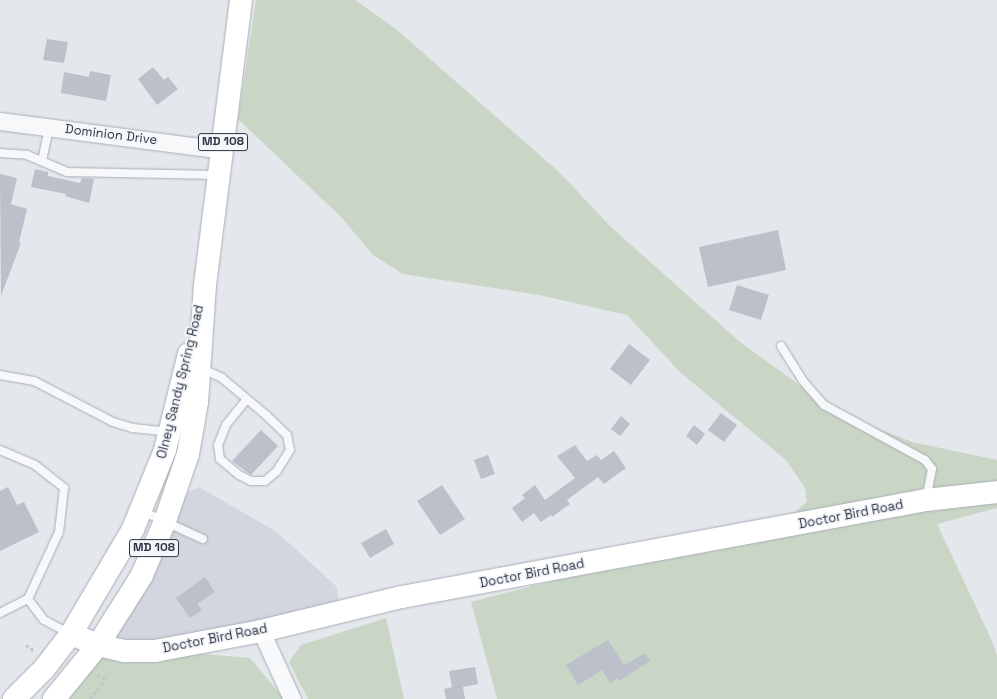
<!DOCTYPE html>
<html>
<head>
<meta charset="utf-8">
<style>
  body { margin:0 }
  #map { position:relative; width:997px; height:699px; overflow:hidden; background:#e4e7ec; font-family:"Space Grotesk",sans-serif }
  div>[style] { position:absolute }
  .built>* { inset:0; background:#d2d6de }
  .green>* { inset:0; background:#c9d6c5 }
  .building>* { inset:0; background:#bbc0ca }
  .path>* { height:2.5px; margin-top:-1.25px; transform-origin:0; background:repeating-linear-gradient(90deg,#c2c5cb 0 3px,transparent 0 6px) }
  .roads { filter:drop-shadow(0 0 1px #a9aeb7) drop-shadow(0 0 1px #a9aeb7) }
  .lane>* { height:8px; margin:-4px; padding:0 4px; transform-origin:4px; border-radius:4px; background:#f7f8fa }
  .street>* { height:17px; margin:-8.5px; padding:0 8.5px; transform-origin:8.5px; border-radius:8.5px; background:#f7f8fa }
  .secondary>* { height:22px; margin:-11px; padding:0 11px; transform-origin:11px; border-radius:11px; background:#fff }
  .primary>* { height:22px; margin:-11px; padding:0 11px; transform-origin:11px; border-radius:11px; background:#fff }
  span { translate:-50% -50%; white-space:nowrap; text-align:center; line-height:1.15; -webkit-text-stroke:3.5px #f4f6f9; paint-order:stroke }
  .shield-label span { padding:1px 3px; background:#f4f6f9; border:1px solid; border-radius:3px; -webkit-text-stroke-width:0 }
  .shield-label { font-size:12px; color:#2b3445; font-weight:700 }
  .street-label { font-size:13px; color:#2b3445 }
</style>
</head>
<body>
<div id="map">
  <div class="built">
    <i style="clip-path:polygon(199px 487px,277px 532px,337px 587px,339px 611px,261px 631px,98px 645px,174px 498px)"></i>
  </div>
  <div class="green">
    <i style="clip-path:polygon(256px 0,355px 0,396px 29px,559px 172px,611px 227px,740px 342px,838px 413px,912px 442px,997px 460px,997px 508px,937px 524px,992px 641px,997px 656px,997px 699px,497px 699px,471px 602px,721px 537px,774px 529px,807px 502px,805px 488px,786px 460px,680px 372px,627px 315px,539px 295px,403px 274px,373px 255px,341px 217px,238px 119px)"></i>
    <i style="clip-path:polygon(386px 618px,404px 699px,308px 699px,289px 662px,301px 645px)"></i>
    <i style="clip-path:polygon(98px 645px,250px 658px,284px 699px,54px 699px)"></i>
  </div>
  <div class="building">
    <i style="clip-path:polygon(47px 39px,68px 42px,64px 63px,43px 60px)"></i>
    <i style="clip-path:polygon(153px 67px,164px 80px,168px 77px,178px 89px,157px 105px,138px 79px)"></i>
    <i style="clip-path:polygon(90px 71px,111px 75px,106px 101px,61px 93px,64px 72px,89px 77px)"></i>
    <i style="clip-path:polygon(35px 169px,48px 172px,48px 176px,80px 183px,82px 178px,94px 179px,89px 203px,65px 196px,66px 194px,31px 187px)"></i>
    <i style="clip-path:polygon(0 174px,17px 178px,11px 204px,27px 209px,19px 242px,21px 243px,1px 296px)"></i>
    <i style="clip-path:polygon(778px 230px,786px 270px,708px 287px,699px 247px)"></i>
    <i style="clip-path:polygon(737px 285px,769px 295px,761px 320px,729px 310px)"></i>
    <i style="clip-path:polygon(629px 344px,650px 360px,631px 385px,610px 369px)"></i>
    <i style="clip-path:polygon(721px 413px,737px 425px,724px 442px,708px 430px)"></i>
    <i style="clip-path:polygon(621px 416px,630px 424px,620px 436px,611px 429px)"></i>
    <i style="clip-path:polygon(694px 425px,705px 434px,697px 445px,686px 436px)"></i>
    <i style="clip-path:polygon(261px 430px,278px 446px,251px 475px,232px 461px)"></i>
    <i style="clip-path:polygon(575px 445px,587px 461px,597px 455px,601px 460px,614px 451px,626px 468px,604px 484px,598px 477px,567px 500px,570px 504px,552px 517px,551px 515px,541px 522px,534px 513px,522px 522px,512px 508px,525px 498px,522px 495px,535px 485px,545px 500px,575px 478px,557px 456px)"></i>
    <i style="clip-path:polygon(488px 455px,495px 474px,481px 479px,474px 460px)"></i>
    <i style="clip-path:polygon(442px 485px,465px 519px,440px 535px,417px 501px)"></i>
    <i style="clip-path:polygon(8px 487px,17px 505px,24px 502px,39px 532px,0 551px,0 491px)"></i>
    <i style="clip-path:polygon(386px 529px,394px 544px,370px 558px,361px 543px)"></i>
    <i style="clip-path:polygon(205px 577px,215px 592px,197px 604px,202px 610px,190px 618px,176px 598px)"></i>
    <i style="clip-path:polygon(608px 640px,624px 665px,645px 653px,650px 661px,619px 681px,617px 678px,610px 683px,602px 670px,578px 685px,566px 665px)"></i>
    <i style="clip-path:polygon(475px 667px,478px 684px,463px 687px,465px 699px,446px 699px,444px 689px,452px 687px,449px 671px)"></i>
  </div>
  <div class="path">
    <i style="left:26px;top:645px;width:12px;rotate:35deg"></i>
    <i style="left:90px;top:699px;width:25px;rotate:-53deg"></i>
    <i style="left:105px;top:679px;width:10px;rotate:-156deg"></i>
  </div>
  <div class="roads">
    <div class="lane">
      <i style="left:0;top:153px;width:27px;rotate:4deg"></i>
      <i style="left:27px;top:155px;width:43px;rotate:23deg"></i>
      <i style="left:67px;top:172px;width:151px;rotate:1.1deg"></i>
      <i style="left:42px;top:161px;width:35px;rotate:-78deg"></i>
      <i style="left:781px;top:346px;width:41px;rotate:57.8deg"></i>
      <i style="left:803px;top:381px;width:32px;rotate:49deg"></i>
      <i style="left:824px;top:405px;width:115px;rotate:28.6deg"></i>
      <i style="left:925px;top:460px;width:11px;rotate:52deg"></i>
      <i style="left:932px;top:469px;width:31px;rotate:101deg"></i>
      <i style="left:200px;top:368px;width:24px;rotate:24deg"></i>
      <i style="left:222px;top:378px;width:33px;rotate:40deg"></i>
      <i style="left:247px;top:399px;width:25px;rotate:40deg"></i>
      <i style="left:266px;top:415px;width:29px;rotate:44deg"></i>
      <i style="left:287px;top:435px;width:15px;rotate:79deg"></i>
      <i style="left:290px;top:450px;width:25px;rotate:122deg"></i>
      <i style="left:277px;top:471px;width:16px;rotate:140deg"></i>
      <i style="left:265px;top:481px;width:14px;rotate:180deg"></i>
      <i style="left:251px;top:481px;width:13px;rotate:-153deg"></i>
      <i style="left:239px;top:475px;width:25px;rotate:-140deg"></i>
      <i style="left:220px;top:459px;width:14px;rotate:-98deg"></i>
      <i style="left:218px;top:445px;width:22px;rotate:-68deg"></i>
      <i style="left:226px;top:425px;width:33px;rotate:-51deg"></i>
      <i style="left:0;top:375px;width:35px;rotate:10deg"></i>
      <i style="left:34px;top:381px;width:89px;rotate:27.4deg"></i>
      <i style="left:113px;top:422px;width:21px;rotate:17deg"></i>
      <i style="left:133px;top:428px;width:37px;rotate:6deg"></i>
      <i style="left:0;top:450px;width:38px;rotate:23deg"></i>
      <i style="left:35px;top:465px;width:37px;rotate:38deg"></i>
      <i style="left:64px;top:488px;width:44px;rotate:96.5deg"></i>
      <i style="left:59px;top:532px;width:74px;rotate:114.8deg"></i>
      <i style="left:142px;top:511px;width:67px;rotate:24.7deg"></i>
      <i style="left:0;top:613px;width:31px;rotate:-27deg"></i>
      <i style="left:28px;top:599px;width:26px;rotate:53deg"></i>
      <i style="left:44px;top:620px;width:30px;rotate:28deg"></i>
    </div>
    <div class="street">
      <i style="left:0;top:121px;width:224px;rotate:7.4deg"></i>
      <i style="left:261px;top:631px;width:75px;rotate:65.5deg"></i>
    </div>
    <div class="secondary">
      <i style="left:71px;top:634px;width:29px;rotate:22deg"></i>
      <i style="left:98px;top:645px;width:28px;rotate:13deg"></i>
      <i style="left:125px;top:651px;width:30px"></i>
      <i style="left:155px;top:651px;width:108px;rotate:-10.7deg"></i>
      <i style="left:261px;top:631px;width:145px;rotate:-13.6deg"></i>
      <i style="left:402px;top:597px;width:533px;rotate:-10.49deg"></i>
      <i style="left:926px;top:500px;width:71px;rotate:-6.4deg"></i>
    </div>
    <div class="primary">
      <i style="left:14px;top:699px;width:42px;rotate:-45deg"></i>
      <i style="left:44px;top:669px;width:44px;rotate:-52.4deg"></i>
      <i style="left:71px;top:634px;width:122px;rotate:-59.4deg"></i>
      <i style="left:133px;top:529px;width:85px;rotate:-67.9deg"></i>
      <i style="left:165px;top:450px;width:99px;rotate:-76deg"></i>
      <i style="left:54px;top:699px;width:70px;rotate:-50.8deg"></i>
      <i style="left:98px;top:645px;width:83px;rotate:-57.8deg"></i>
      <i style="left:142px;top:575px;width:59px;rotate:-66.9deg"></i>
      <i style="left:165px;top:521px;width:71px;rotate:-71.1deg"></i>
      <i style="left:188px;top:454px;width:53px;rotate:-80.2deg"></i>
      <i style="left:197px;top:402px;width:117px;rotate:-86.1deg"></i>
      <i style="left:205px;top:285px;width:287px;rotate:-82.8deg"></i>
    </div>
  </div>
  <div class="shield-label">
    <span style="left:223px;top:142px">MD 108</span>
    <span style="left:154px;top:548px">MD 108</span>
  </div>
  <div class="street-label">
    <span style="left:111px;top:135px;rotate:7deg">Dominion Drive</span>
    <span style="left:181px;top:382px;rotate:-76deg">Olney Sandy Spring Road</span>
    <span style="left:851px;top:515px;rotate:-11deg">Doctor Bird Road</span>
    <span style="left:532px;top:574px;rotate:-11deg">Doctor Bird Road</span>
    <span style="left:215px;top:639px;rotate:-11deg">Doctor Bird Road</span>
  </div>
</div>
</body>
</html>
